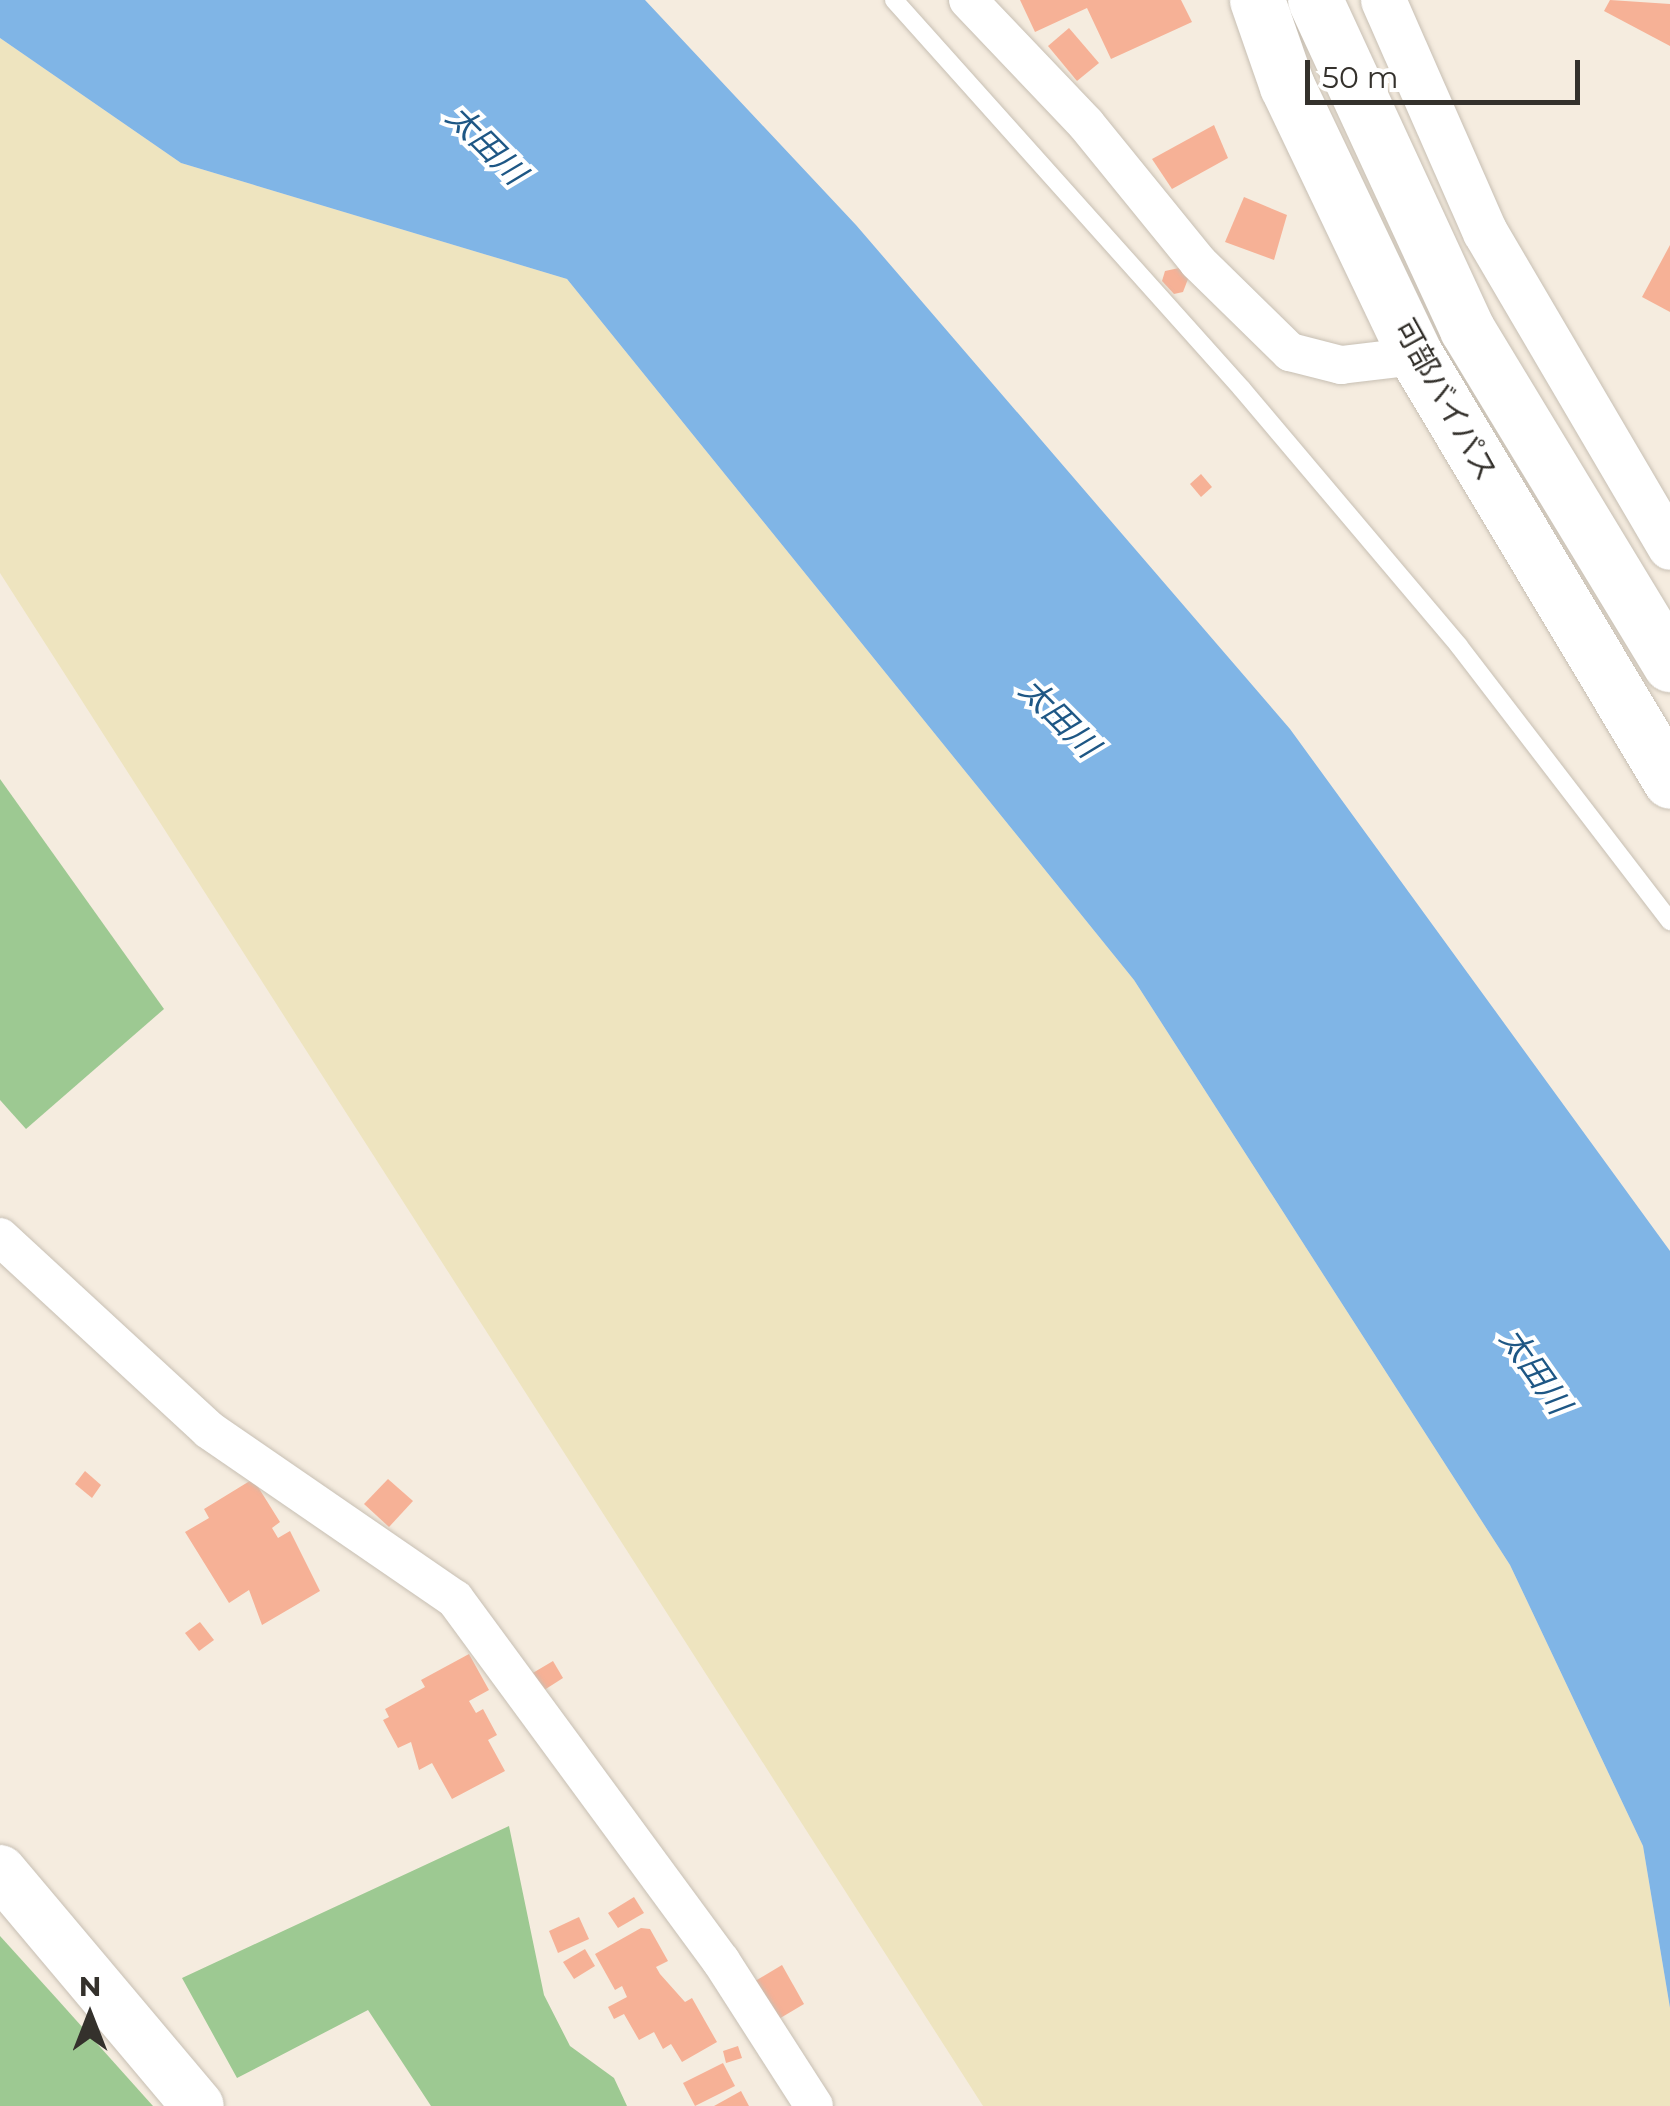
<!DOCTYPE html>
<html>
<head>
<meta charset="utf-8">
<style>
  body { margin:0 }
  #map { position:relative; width:1670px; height:2106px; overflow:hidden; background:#f5ecdf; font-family:Montserrat,"Noto Sans JP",sans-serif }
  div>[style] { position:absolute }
  .forest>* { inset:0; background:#9dc992 }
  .sand>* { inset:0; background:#eee4bf }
  .water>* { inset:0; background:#80b5e6 }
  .building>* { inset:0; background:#f6b196 }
  .roads { filter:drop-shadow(0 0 2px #c7bfb3) drop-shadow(0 0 2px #c7bfb3) }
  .service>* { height:18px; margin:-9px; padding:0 9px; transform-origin:9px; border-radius:9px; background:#fff }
  .minor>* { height:38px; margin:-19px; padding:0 19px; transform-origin:19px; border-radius:19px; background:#fff }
  .tertiary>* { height:45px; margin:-22.5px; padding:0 22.5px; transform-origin:22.5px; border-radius:22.5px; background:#fff }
  .secondary>* { height:52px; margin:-26px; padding:0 26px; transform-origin:26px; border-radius:26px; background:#fff }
  .trunk>* { height:55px; margin:-27.5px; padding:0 27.5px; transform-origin:27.5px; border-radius:27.5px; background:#fff }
  span { translate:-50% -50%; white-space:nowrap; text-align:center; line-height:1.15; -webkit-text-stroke:8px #fff; paint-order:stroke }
  .street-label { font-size:30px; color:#34312c }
  .water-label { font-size:32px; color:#1e5785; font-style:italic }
  .north { position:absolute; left:40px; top:1966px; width:100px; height:100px; -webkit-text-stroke:8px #fff; paint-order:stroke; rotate:0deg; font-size:28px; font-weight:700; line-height:40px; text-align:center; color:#34312c }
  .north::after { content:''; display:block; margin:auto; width:35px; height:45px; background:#34312c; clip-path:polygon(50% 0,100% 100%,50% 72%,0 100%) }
  .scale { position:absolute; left:1305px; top:60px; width:275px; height:45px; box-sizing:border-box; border:5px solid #34312c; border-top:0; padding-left:12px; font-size:30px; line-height:35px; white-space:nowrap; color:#34312c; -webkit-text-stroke:8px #fff; paint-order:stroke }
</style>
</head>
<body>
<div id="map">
  <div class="forest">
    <i style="clip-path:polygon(0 779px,164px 1009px,26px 1129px,0 1100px)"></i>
    <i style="clip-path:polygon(509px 1826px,544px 1995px,570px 2046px,614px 2078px,627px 2106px,431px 2106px,368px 2010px,237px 2078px,182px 1978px)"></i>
    <i style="clip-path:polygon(0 1936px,58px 2000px,153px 2106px,0 2106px)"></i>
  </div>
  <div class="sand">
    <i style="clip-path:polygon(0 38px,181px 163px,567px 279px,1134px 980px,1510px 1565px,1643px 1846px,1670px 2008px,1670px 2106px,983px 2106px,0 573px)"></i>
  </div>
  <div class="water">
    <i style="clip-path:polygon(0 0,645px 0,856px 225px,1290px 729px,1670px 1251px,1670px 2008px,1643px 1846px,1510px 1565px,1134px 980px,567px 279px,181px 163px,0 38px)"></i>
  </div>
  <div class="building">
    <i style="clip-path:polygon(1020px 0,1181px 0,1192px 22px,1111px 59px,1087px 8px,1035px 32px)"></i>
    <i style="clip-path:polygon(1610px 0,1670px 4px,1670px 46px,1604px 11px)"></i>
    <i style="clip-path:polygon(1069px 28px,1099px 63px,1077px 81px,1048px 46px)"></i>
    <i style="clip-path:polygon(1214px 125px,1228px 158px,1172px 189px,1152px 159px)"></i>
    <i style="clip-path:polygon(1244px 197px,1287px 215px,1274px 260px,1225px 242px)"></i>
    <i style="clip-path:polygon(1670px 245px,1670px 312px,1642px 297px)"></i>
    <i style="clip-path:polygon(1179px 268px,1188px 279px,1183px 292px,1174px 294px,1162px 281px,1165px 271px)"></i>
    <i style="clip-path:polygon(1201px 474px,1212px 487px,1201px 497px,1190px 484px)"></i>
    <i style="clip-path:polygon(85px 1471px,101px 1485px,92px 1498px,75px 1484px)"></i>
    <i style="clip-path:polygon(253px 1479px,280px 1522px,272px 1528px,278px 1538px,290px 1531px,320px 1591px,262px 1625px,249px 1590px,229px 1603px,185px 1532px,209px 1518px,204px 1509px)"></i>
    <i style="clip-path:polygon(388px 1479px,413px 1501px,389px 1527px,364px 1504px)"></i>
    <i style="clip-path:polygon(200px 1622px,214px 1640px,199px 1651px,185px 1633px)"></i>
    <i style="clip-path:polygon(469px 1654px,489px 1690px,469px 1701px,476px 1713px,483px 1709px,497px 1735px,488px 1740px,505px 1771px,452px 1799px,432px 1763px,419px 1770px,411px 1742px,398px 1748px,383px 1720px,389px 1717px,385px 1709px,425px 1687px,421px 1680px)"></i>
    <i style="clip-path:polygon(553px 1661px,563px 1678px,538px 1694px,526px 1677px)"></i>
    <i style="clip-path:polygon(634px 1897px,644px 1913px,618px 1928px,608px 1913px)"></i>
    <i style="clip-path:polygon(579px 1917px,589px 1939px,558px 1953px,549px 1931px)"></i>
    <i style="clip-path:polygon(641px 1928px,650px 1929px,668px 1961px,656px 1967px,660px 1974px,685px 2002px,692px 1998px,717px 2042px,682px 2062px,671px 2044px,663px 2049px,654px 2032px,639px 2040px,624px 2014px,614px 2019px,608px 2007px,627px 1997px,622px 1986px,615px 1990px,595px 1954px)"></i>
    <i style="clip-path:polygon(585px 1949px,595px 1966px,574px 1979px,563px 1962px)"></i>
    <i style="clip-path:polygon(782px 1965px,804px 2004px,767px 2026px,745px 1987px)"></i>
    <i style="clip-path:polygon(738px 2046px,742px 2058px,726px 2063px,723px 2051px)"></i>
    <i style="clip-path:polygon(723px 2063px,735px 2086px,695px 2106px,683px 2083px)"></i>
    <i style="clip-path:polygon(741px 2091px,749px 2106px,714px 2106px)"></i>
  </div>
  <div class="roads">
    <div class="service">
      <i style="left:894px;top:0;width:522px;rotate:48.18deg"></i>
      <i style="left:1242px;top:389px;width:336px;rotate:49.8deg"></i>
      <i style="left:1459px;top:646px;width:347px;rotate:52.5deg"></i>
    </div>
    <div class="minor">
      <i style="left:968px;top:0;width:171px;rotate:46.4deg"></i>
      <i style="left:1086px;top:124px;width:178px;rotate:50.9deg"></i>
      <i style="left:1198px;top:262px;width:129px;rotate:44.4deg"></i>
      <i style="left:1290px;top:352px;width:53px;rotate:14.3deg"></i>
      <i style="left:1341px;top:365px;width:76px;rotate:-6.8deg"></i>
      <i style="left:0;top:1237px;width:284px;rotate:42.7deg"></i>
      <i style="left:209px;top:1430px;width:298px;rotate:34.5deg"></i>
      <i style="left:455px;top:1599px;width:449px;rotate:53.7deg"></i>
      <i style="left:721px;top:1961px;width:172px;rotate:57.3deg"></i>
    </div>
    <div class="tertiary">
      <i style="left:1383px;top:0;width:253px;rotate:66.3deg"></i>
      <i style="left:1485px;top:232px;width:365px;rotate:59.6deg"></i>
    </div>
    <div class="secondary">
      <i style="left:0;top:1871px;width:307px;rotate:49.9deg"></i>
    </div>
    <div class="trunk">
      <i style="left:1257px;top:0;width:91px;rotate:70.8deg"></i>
      <i style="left:1287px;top:86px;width:299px;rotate:64.5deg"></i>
      <i style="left:1416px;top:356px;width:495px;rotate:59.1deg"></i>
      <i style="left:1315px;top:0;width:362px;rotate:65.2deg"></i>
      <i style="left:1467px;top:329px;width:392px;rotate:58.8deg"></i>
    </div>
  </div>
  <div class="street-label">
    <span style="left:1445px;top:400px;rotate:61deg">可部バイパス</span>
  </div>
  <div class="water-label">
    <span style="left:486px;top:145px;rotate:45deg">太田川</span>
    <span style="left:1059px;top:718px;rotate:45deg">太田川</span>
    <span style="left:1535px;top:1371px;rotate:55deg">太田川</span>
  </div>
  <div class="north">N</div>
  <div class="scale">50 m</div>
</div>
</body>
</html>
